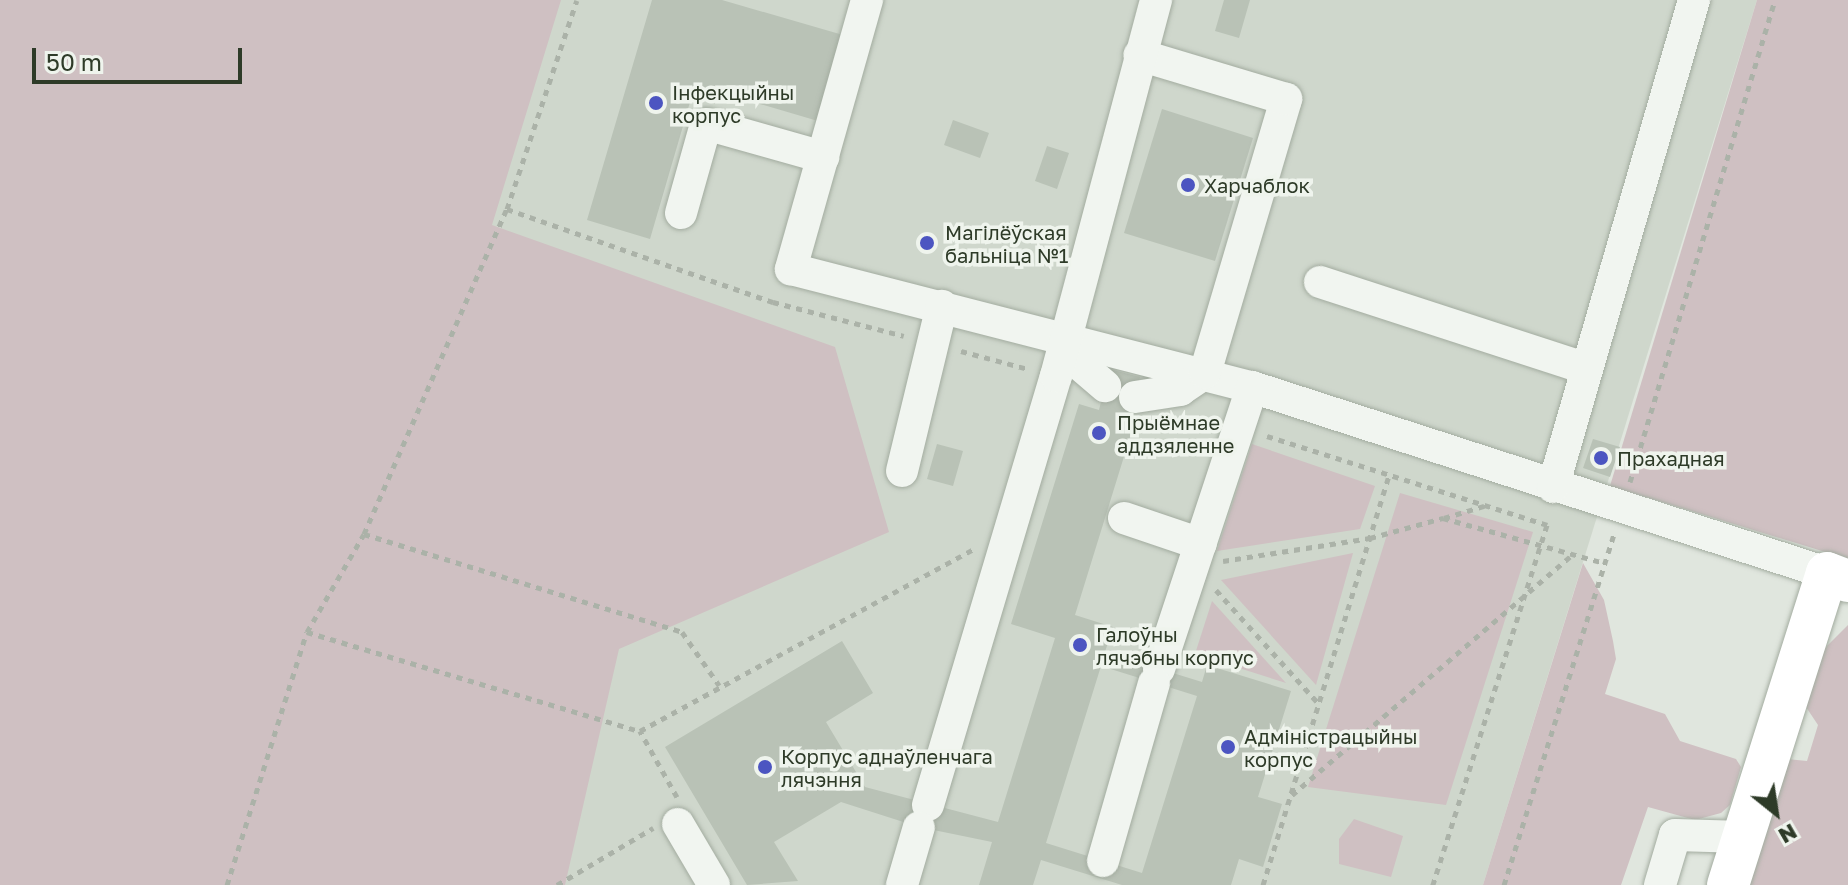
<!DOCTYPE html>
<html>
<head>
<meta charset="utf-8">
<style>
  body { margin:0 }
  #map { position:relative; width:1848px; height:885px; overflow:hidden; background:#e0e6de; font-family:"Golos Text",sans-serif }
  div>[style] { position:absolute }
  .built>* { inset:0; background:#cfd7cc }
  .green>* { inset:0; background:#cfc0c2 }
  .building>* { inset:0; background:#b9c2b6 }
  .path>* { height:5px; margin-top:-2.5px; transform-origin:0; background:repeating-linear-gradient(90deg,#abb2a8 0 6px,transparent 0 12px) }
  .roads { filter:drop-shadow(0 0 2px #a3aca0) drop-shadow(0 0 2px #a3aca0) }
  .minor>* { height:32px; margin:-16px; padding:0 16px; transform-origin:16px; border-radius:16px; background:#f1f5f0 }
  .major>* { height:42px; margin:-21px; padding:0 21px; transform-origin:21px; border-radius:21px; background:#fff }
  .dots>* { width:22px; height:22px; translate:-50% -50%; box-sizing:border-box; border:4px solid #eff4ed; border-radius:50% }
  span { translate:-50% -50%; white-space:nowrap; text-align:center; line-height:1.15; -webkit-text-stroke:7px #eff4ed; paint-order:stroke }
  .poi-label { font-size:20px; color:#2e3b28 }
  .left { translate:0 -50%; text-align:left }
  .north { position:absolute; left:1736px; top:773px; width:80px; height:80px; -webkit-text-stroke:6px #eff4ed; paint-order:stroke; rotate:150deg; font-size:22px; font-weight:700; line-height:32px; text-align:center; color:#2e3b28 }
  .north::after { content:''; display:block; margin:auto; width:28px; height:36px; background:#2e3b28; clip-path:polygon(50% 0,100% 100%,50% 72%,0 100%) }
  .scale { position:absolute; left:32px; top:48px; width:210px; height:36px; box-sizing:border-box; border:4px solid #2e3b28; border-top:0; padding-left:10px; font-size:24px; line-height:28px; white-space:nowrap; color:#2e3b28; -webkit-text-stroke:6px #eff4ed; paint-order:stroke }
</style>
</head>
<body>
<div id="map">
  <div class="built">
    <i style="clip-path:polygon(255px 0,1757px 0,1483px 885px,0 885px)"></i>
  </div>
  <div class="green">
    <i style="clip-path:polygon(0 0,561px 0,492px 225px,835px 347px,889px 532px,619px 649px,565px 885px,0 885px)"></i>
    <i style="clip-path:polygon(1757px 0,1848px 0,1848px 559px,1610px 486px)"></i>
    <i style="clip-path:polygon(1252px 444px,1375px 486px,1360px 529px,1217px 551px)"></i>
    <i style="clip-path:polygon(1400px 493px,1533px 532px,1446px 805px,1308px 787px)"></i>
    <i style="clip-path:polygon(1353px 553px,1316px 685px,1221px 580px)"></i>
    <i style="clip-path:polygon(1583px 563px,1604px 600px,1613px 641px,1616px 659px,1605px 694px,1665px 714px,1680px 741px,1736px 759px,1741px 767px,1730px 805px,1721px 813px,1695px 820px,1648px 807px,1621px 885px,1483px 885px)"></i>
    <i style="clip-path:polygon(1212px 601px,1286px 683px,1195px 654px)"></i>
    <i style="clip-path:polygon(1848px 625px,1848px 885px,1746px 885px,1787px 759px,1807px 761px,1818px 725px,1806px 707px,1823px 650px)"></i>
    <i style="clip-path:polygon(1354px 819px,1403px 836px,1391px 877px,1339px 864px,1339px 839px)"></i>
  </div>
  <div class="building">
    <i style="clip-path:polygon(652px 0,722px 0,843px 35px,818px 121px,695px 85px,650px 239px,587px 220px)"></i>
    <i style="clip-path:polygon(1224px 0,1250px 0,1239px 38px,1215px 31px)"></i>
    <i style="clip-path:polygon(1162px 109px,1253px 138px,1215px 261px,1124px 233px)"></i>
    <i style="clip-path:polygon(953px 120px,989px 133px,980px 158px,944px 145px)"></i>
    <i style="clip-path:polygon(1047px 146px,1069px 153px,1057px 189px,1035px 181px)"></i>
    <i style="clip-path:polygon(evenodd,1109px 369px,1140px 377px,1129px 419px,1135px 421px,1075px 615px,1113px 627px,1105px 652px,1202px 682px,1207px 665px,1291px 691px,1258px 797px,1282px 804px,1263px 867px,1239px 859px,1231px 885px,1122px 885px,1041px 860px,1033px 885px,979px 885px,992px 842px,919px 827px,841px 802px,774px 842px,798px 881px,747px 885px,665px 747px,842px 641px,873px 693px,826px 722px,865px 787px,998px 822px,1055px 638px,1011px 624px,1079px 404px,1099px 410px,1109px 369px,1101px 666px,1197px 696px,1142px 873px,1046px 843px,1101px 666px)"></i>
    <i style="clip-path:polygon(1593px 439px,1620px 447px,1610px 477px,1583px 468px)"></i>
    <i style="clip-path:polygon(937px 444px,963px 451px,953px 486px,927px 479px)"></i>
  </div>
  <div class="path">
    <i style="left:507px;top:209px;width:282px;rotate:19.3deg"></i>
    <i style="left:773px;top:302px;width:135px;rotate:14.5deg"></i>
    <i style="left:961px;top:351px;width:69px;rotate:15deg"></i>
    <i style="left:1267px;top:436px;width:294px;rotate:17.6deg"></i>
    <i style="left:1547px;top:525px;width:378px;rotate:107.6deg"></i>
    <i style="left:1630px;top:482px;width:503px;rotate:-73.26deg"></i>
    <i style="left:1444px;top:518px;width:42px;rotate:-16.7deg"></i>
    <i style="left:364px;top:534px;width:333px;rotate:17.1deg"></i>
    <i style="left:682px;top:632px;width:65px;rotate:55.1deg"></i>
    <i style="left:1223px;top:561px;width:149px;rotate:-8.9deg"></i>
    <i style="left:1370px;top:538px;width:76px;rotate:-15.3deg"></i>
    <i style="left:1443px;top:518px;width:167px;rotate:15.6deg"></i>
    <i style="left:1216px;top:590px;width:154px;rotate:47.9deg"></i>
    <i style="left:307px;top:632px;width:347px;rotate:16.6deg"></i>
    <i style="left:1292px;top:795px;width:370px;rotate:-40.6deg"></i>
    <i style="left:677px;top:797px;width:76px;rotate:-119.3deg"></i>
    <i style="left:640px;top:731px;width:383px;rotate:-28.6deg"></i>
    <i style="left:227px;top:885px;width:265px;rotate:-72.5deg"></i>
    <i style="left:307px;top:632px;width:113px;rotate:-59.8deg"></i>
    <i style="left:364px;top:534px;width:355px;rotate:-66.3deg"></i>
    <i style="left:507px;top:209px;width:220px;rotate:-71.5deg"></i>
    <i style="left:557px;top:885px;width:112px;rotate:-30.7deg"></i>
    <i style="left:1263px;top:885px;width:428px;rotate:-72.9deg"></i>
    <i style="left:1504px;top:885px;width:369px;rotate:-72.6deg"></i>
  </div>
  <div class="roads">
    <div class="minor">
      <i style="left:867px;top:0;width:280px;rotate:105.8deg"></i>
      <i style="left:791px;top:269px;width:476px;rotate:14.4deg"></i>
      <i style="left:1252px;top:387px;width:604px;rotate:17.93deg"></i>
      <i style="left:681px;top:213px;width:92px;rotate:-74.3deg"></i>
      <i style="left:706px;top:124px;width:122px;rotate:15.8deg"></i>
      <i style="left:1320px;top:282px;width:278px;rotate:18deg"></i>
      <i style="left:1066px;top:336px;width:22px;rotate:77deg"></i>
      <i style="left:1071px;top:357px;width:45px;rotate:40.5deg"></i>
      <i style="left:1135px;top:397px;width:46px;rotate:-8.8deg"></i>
      <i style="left:1180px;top:390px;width:30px;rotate:-34deg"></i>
      <i style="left:1205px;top:373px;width:286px;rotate:-73.5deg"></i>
      <i style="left:1286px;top:99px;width:153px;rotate:-163.3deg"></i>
      <i style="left:902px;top:471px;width:170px;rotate:-76.4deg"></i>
      <i style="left:1553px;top:487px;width:507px;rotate:-73.85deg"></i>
      <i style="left:1124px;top:518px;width:81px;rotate:18.7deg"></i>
      <i style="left:1159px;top:669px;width:297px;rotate:-71.7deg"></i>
      <i style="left:928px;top:805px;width:448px;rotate:-73.4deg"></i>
      <i style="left:1056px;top:376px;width:389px;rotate:-75.1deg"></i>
      <i style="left:678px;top:824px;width:71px;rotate:59.5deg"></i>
      <i style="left:1103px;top:861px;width:185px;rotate:-74deg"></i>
      <i style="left:902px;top:885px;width:60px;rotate:-73.7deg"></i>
      <i style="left:1660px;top:885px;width:52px;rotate:-73.3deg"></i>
      <i style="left:1675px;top:835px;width:69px;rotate:1.7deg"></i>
    </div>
    <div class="major">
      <i style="left:1728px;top:885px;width:327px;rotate:-72.4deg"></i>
      <i style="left:1827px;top:573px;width:22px;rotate:21deg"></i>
    </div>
  </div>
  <div class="dots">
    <i style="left:656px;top:103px;background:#4c55c1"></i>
    <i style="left:1188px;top:185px;background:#4c55c1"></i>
    <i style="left:927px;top:243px;background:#4c55c1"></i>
    <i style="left:1099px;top:433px;background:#4c55c1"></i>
    <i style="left:1601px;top:458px;background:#4c55c1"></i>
    <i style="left:1080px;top:645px;background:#4c55c1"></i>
    <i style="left:1228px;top:747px;background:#4c55c1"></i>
    <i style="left:765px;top:767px;background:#4c55c1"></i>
  </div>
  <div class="poi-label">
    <span class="left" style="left:672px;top:104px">Інфекцыйны<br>корпус</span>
    <span class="left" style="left:1204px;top:185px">Харчаблок</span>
    <span class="left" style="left:945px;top:244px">Магілёўская<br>бальніца №1</span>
    <span class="left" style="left:1117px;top:434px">Прыёмнае<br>аддзяленне</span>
    <span class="left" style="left:1617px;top:458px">Прахадная</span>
    <span class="left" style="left:1096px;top:646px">Галоўны<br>лячэбны корпус</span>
    <span class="left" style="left:1244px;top:748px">Адміністрацыйны<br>корпус</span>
    <span class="left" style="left:781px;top:768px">Корпус аднаўленчага<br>лячэння</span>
  </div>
  <div class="north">N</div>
  <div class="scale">50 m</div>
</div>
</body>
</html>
